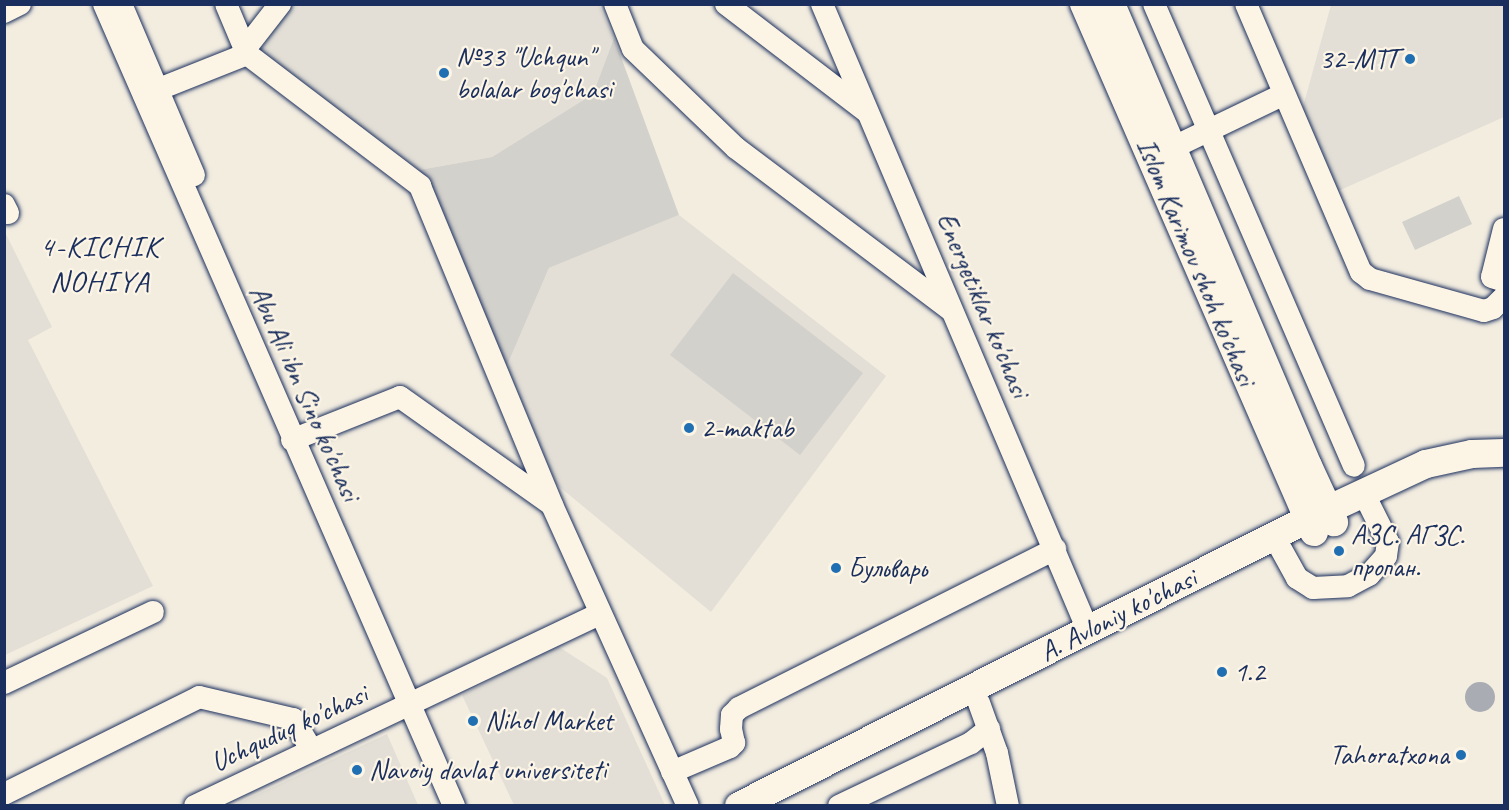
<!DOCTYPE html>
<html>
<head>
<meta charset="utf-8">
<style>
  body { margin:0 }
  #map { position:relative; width:1509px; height:810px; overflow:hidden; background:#f3ede0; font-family:Caveat,sans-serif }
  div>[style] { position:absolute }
  .built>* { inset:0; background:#e3dfd6 }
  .green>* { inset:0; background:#d3d1cc }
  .water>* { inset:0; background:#a9acb3 }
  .round { border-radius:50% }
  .roads { filter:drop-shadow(0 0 2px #1b2f5e) drop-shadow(0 0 2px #1b2f5e) }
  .minor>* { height:22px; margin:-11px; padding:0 11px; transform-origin:11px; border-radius:11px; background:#fcf5e5 }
  .major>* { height:28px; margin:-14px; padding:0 14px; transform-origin:14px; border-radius:14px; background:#fcf5e5 }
  .dots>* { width:16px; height:16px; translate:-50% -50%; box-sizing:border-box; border:3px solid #fcf5e5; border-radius:50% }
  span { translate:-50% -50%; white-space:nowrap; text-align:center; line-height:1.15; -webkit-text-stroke:4.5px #fcf5e5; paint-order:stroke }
  .poi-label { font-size:28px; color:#1b2f5e }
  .left { translate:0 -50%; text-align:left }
  .right { translate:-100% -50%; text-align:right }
  .street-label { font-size:28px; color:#1b2f5e }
  .neighbourhood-label { font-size:30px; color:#1b2f5e; letter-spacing:1.5px }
  .frame { position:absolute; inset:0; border:6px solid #1b2f5e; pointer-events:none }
</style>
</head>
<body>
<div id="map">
  <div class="built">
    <i style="clip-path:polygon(291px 4px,599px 5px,614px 38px,593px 94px,492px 157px,419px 170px,259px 52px)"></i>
    <i style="clip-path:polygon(1331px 5px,1504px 5px,1504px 117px,1338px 191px,1301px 114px)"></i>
    <i style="clip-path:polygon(679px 215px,886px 376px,711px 612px,550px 479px,506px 368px,549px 268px)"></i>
    <i style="clip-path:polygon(4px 230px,52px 327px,28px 340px,153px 586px,5px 655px)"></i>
    <i style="clip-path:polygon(556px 645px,607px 678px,665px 805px,514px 805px,462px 695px)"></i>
    <i style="clip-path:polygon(387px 734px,418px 805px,234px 805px)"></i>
  </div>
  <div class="green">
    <i style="clip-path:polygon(614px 38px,679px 215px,549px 268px,506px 368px,419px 170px,492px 157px,593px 94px)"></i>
    <i style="clip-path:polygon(1459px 196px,1472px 224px,1415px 250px,1402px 222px)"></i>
    <i style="clip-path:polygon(733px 273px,863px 373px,800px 455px,670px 355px)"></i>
  </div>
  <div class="water">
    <i class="round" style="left:1465px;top:682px;width:30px;height:30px"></i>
  </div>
  <div class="roads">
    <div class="minor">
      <i style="left:104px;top:4px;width:875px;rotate:66.42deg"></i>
      <i style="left:121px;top:4px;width:186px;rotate:66.9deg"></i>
      <i style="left:615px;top:4px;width:48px;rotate:68.2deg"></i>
      <i style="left:633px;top:49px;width:143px;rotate:43.9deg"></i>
      <i style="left:736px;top:148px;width:269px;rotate:37deg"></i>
      <i style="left:726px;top:4px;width:176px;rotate:37.4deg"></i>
      <i style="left:822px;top:4px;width:680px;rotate:66.98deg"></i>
      <i style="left:1154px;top:4px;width:503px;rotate:66.59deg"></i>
      <i style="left:1246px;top:4px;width:292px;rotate:66.8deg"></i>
      <i style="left:1361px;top:272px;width:11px;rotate:38deg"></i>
      <i style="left:1370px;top:279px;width:118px;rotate:15.7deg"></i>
      <i style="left:1484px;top:311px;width:9px;rotate:-18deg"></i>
      <i style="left:1493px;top:308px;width:16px;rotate:-45deg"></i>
      <i style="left:4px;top:12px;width:18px;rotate:-27deg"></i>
      <i style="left:245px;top:49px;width:57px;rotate:-52.1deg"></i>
      <i style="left:247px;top:54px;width:218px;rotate:37.3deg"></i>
      <i style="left:420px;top:186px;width:345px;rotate:67.5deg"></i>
      <i style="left:552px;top:505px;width:330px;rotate:65.7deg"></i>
      <i style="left:144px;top:95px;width:111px;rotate:-21.7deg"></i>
      <i style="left:247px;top:54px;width:54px;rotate:-112.8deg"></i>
      <i style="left:1172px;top:148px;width:124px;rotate:-25.7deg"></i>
      <i style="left:4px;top:205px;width:9px;rotate:63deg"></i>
      <i style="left:1504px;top:229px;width:49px;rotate:104deg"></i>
      <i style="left:1492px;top:277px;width:13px;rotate:18deg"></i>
      <i style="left:292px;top:440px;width:116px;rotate:-21.7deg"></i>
      <i style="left:400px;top:397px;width:185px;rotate:35.3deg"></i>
      <i style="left:1281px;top:549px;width:33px;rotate:61deg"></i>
      <i style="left:1297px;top:578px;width:19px;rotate:32deg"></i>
      <i style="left:1313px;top:588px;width:35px;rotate:-3deg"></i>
      <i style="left:1348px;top:586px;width:24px;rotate:-28deg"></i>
      <i style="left:1369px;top:575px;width:25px;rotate:-48deg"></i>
      <i style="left:1386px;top:556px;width:14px;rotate:-82deg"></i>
      <i style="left:1388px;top:542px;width:42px;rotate:-116.6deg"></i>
      <i style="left:4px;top:683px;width:165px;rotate:-25.5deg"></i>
      <i style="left:979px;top:703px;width:53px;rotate:70.2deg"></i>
      <i style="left:997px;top:753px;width:54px;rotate:78.3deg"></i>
      <i style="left:672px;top:772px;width:63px;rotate:-23.3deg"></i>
      <i style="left:730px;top:747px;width:6px;rotate:-45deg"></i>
      <i style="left:734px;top:743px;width:14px;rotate:-102deg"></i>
      <i style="left:731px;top:729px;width:14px;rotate:-86deg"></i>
      <i style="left:732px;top:715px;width:10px;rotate:-45deg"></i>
      <i style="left:739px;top:708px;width:354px;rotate:-26.7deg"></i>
      <i style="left:4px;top:794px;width:218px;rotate:-26.4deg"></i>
      <i style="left:199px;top:697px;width:97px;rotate:13.2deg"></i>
      <i style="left:293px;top:719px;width:35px;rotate:59deg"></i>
      <i style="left:195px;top:806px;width:447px;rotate:-25.4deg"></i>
      <i style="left:839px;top:806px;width:146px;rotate:-25.5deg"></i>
      <i style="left:971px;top:743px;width:23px;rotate:-38deg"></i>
    </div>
    <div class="major">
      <i style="left:1084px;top:4px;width:576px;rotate:66.46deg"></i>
      <i style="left:1111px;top:4px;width:502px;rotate:66.91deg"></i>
      <i style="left:1308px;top:466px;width:62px;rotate:65.1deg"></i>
      <i style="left:739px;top:806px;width:637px;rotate:-26.77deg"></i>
      <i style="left:1308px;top:519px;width:130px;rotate:-25deg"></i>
      <i style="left:1426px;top:464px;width:47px;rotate:-12.3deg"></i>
      <i style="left:1472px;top:454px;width:32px;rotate:-2deg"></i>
    </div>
  </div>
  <div class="dots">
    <i style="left:1410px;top:59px;background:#1f6fb2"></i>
    <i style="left:444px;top:73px;background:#1f6fb2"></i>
    <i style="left:689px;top:428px;background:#1f6fb2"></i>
    <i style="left:1339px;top:551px;background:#1f6fb2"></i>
    <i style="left:836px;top:568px;background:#1f6fb2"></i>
    <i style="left:1222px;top:672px;background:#1f6fb2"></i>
    <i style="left:473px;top:721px;background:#1f6fb2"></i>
    <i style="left:1461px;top:755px;background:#1f6fb2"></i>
    <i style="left:357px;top:770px;background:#1f6fb2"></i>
  </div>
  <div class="poi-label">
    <span class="left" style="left:456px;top:73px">№33 "Uchqun"<br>bolalar bog'chasi</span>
    <span class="right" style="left:1398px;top:59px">32-MTT</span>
    <span class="left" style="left:701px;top:428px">2-maktab</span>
    <span class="left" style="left:1351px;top:551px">АЗС. АГЗС.<br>пропан.</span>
    <span class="left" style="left:848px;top:568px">Бульварь</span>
    <span class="left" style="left:1234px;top:672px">1.2</span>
    <span class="left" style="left:485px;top:721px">Nihol Market</span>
    <span class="right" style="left:1449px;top:755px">Tahoratxona</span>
    <span class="left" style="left:369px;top:770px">Navoiy davlat universiteti</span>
  </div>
  <div class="street-label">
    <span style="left:1196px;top:262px;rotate:67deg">Islom Karimov shoh ko'chasi</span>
    <span style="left:983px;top:305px;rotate:67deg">Energetiklar ko'chasi</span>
    <span style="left:305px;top:393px;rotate:66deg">Abu Ali ibn Sino ko'chasi</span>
    <span style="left:1118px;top:615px;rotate:-27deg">A. Avloniy ko'chasi</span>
    <span style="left:289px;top:728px;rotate:-25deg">Uchquduq ko'chasi</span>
  </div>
  <div class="neighbourhood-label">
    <span style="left:100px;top:263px">4-KICHIK<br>NOHIYA</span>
  </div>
  <div class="frame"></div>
</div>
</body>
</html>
